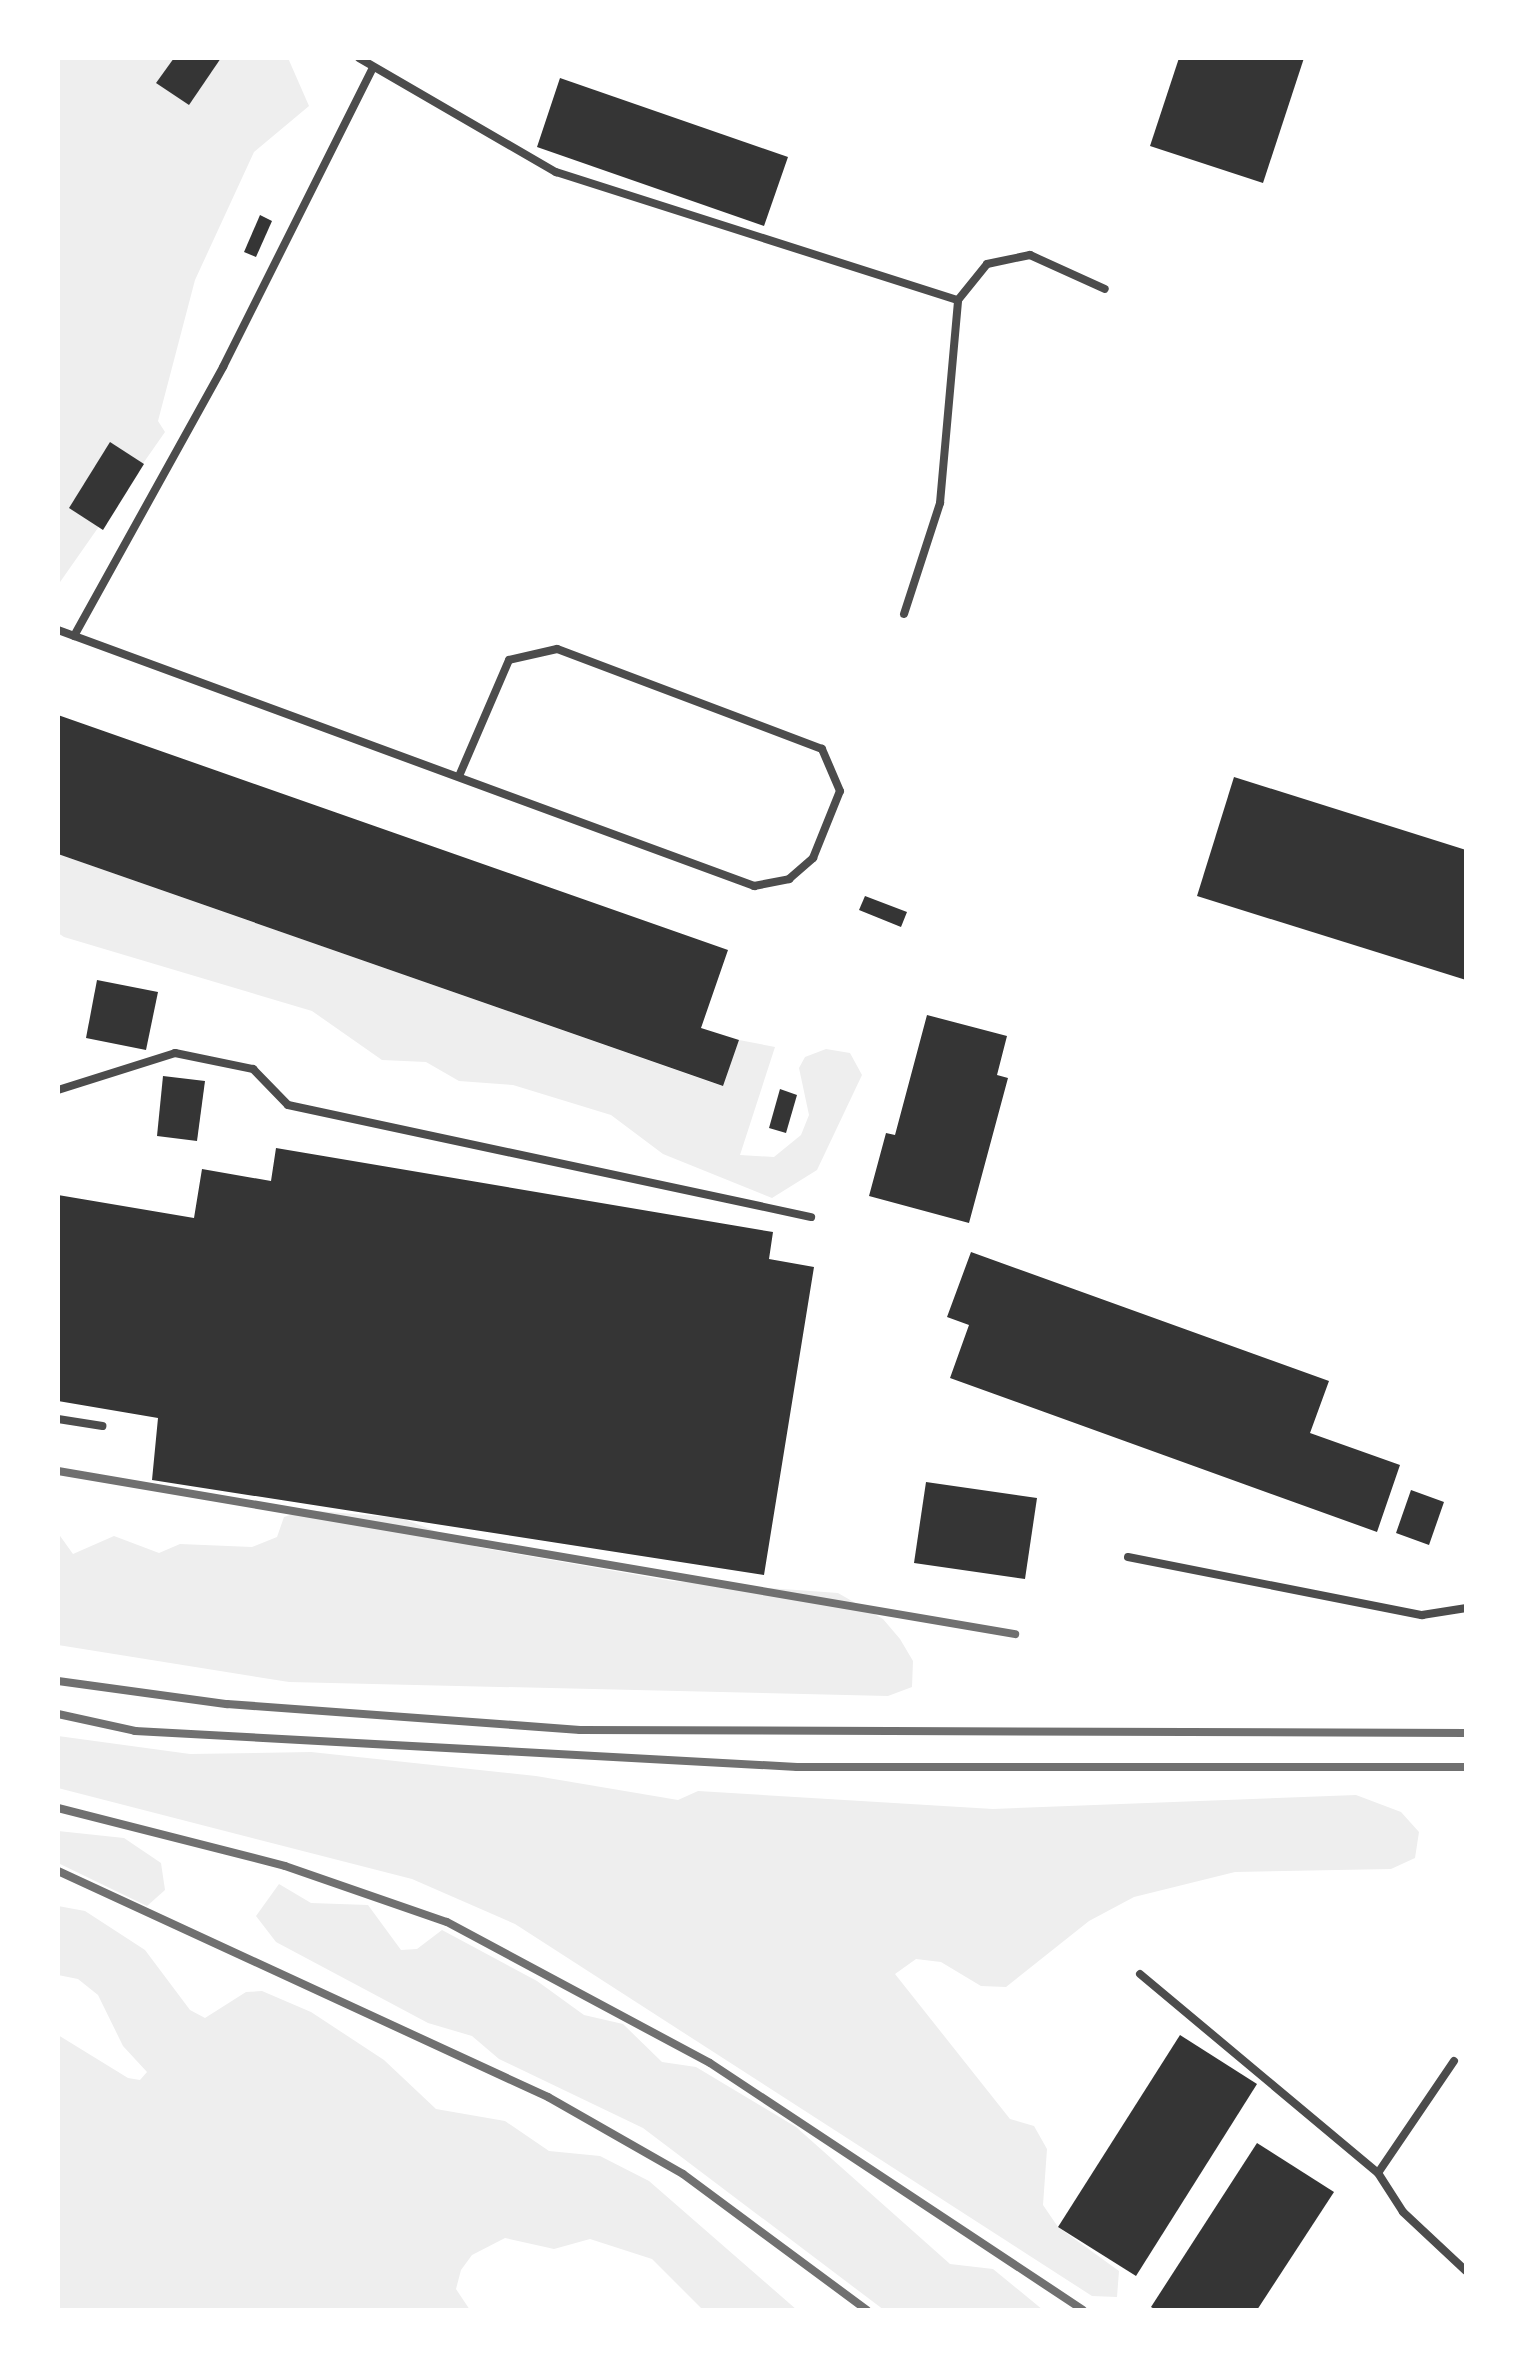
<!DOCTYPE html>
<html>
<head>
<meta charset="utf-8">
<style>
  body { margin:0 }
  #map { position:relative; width:1524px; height:2368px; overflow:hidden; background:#fff; font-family:"Exo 2",sans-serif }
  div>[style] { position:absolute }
  .green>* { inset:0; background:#eee }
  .building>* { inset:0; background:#353535 }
  .service>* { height:8px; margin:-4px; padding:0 4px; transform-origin:4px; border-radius:4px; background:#4c4c4c }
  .rail>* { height:8px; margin:-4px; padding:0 4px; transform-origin:4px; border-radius:4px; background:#707070 }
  span { translate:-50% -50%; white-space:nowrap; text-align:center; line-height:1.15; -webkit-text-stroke:10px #fff; paint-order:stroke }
  .frame { position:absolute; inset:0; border:60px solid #fff; pointer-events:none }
</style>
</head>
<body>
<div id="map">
  <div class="green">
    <i style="clip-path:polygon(58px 58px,174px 58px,157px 83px,210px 74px,221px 58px,288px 58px,309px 106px,254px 152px,195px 280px,158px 421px,165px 432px,58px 585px)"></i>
    <i style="clip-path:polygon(58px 854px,722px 1086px,739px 1040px,775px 1047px,740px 1155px,774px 1157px,801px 1135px,809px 1115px,799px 1068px,805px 1057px,826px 1049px,850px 1053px,862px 1075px,817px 1170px,772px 1198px,663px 1154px,611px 1115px,513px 1085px,459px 1081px,426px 1062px,382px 1060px,312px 1011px,64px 937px,58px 933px)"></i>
    <i style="clip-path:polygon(306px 1510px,401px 1518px,477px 1547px,672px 1581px,838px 1593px,883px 1619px,900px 1639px,913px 1661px,912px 1687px,888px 1696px,289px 1682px,58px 1645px,58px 1533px,73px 1554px,114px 1536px,159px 1553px,180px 1544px,252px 1547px,277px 1537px,284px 1517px)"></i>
    <i style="clip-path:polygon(58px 1736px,190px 1754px,311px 1752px,536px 1776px,678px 1800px,698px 1791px,993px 1809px,1356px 1795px,1401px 1812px,1419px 1832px,1415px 1858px,1391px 1869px,1235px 1872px,1134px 1897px,1089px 1921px,1006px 1987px,981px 1986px,941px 1962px,916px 1959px,895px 1974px,1010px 2119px,1034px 2126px,1047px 2149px,1043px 2205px,1058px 2227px,1119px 2271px,1117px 2297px,1092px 2296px,515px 1924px,412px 1879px,58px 1788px)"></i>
    <i style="clip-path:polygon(58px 1831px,124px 1838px,161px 1863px,165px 1890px,147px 1906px,58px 1863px)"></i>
    <i style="clip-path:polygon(279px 1884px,311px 1903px,368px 1905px,401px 1950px,417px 1949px,442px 1930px,537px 1981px,584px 2015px,623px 2024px,662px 2062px,696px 2067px,796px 2127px,950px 2264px,993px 2269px,1043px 2310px,884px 2310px,643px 2128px,499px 2059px,472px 2036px,428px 2023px,276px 1942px,256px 1916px)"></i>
    <i style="clip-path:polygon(58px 1906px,85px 1911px,145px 1950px,190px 2010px,205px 2018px,246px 1992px,262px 1991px,311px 2012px,384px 2060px,436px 2109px,505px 2121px,549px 2151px,600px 2156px,649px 2181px,797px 2310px,703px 2310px,652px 2259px,590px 2239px,554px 2249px,505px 2238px,472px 2255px,461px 2270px,456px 2289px,470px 2310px,58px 2310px,58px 2035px,128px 2078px,140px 2080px,147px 2072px,123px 2046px,98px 1995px,78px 1979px,58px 1975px)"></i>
  </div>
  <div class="building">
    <i style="clip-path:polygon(174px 58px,221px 58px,189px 105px,156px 83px)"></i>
    <i style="clip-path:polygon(1179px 58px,1304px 58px,1263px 183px,1150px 146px)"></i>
    <i style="clip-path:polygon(560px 78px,788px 157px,764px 226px,537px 147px)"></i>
    <i style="clip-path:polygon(260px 215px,272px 221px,256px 257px,244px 252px)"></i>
    <i style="clip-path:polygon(110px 442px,144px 464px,103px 530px,69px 508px)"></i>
    <i style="clip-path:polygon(58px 715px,728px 950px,701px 1028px,739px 1040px,723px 1086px,58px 854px)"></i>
    <i style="clip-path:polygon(1234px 777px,1466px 850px,1466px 980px,1197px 896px)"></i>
    <i style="clip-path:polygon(865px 896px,907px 912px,901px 927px,859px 910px)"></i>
    <i style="clip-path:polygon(97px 980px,158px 992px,146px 1050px,86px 1038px)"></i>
    <i style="clip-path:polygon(927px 1015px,1007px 1036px,997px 1075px,1008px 1078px,969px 1223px,869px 1196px,886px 1133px,895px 1135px)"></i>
    <i style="clip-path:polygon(163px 1076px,205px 1081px,197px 1141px,157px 1136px)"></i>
    <i style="clip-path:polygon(780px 1089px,797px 1095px,786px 1133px,769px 1128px)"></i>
    <i style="clip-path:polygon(276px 1148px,773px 1232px,769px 1259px,814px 1267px,764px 1575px,152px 1480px,158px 1418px,58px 1401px,58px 1195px,194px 1218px,202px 1169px,271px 1181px)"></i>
    <i style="clip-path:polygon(971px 1252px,1329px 1381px,1310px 1433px,1400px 1465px,1377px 1532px,950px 1378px,969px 1325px,947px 1317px)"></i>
    <i style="clip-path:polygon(926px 1482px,1037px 1498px,1025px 1579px,914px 1563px)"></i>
    <i style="clip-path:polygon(1411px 1490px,1444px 1502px,1429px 1545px,1396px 1533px)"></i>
    <i style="clip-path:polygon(1180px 2035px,1257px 2084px,1136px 2276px,1058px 2227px)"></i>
    <i style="clip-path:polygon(1257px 2143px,1334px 2192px,1257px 2310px,1156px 2310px,1151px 2307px)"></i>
  </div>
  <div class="service">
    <i style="left:359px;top:58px;width:228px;rotate:30.1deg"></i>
    <i style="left:556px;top:172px;width:422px;rotate:17.7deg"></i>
    <i style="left:958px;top:300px;width:46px;rotate:-51.1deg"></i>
    <i style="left:987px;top:264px;width:44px;rotate:-11.8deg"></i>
    <i style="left:1030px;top:255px;width:82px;rotate:24.4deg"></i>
    <i style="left:904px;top:614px;width:117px;rotate:-72deg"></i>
    <i style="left:940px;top:503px;width:204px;rotate:-84.9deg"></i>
    <i style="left:58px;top:630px;width:742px;rotate:20.19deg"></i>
    <i style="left:754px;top:886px;width:36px;rotate:-11deg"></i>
    <i style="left:789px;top:879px;width:32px;rotate:-41deg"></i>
    <i style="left:813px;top:858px;width:72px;rotate:-68.1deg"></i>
    <i style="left:840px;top:791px;width:46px;rotate:-113.2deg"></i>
    <i style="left:822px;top:749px;width:283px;rotate:-159.3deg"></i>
    <i style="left:557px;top:649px;width:49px;rotate:167.1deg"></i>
    <i style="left:509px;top:660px;width:126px;rotate:113.3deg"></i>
    <i style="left:74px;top:636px;width:308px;rotate:-61deg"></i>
    <i style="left:223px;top:367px;width:335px;rotate:-63.4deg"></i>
    <i style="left:58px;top:1090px;width:123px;rotate:-17.5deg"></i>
    <i style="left:175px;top:1053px;width:80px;rotate:11.6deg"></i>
    <i style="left:253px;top:1069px;width:50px;rotate:45.8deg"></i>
    <i style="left:288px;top:1105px;width:535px;rotate:12.09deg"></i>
    <i style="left:58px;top:1419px;width:45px;rotate:9deg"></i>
    <i style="left:1128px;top:1557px;width:300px;rotate:11.2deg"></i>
    <i style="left:1422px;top:1615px;width:45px;rotate:-9deg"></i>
    <i style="left:1140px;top:1974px;width:310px;rotate:39.9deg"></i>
    <i style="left:1454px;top:2061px;width:135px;rotate:124.2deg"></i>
    <i style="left:1378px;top:2173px;width:46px;rotate:57.3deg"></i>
    <i style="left:1403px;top:2212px;width:86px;rotate:43.1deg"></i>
  </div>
  <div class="rail">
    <i style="left:58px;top:1471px;width:971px;rotate:9.67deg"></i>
    <i style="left:58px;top:1681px;width:171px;rotate:7.8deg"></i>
    <i style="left:227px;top:1704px;width:354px;rotate:4.2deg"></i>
    <i style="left:580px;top:1730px;width:886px;rotate:0.19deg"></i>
    <i style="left:58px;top:1714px;width:79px;rotate:12.4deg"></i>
    <i style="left:135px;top:1731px;width:663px;rotate:3.11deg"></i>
    <i style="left:797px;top:1767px;width:669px"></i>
    <i style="left:58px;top:1808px;width:234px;rotate:14.3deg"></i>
    <i style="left:285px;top:1866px;width:171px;rotate:19.1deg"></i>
    <i style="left:447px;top:1922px;width:298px;rotate:28.2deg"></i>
    <i style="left:710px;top:2063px;width:447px;rotate:33.5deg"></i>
    <i style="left:58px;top:1871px;width:540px;rotate:24.76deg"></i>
    <i style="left:548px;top:2097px;width:155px;rotate:29.7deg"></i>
    <i style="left:683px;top:2174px;width:229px;rotate:36.5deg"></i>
  </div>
  <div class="frame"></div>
</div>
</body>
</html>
